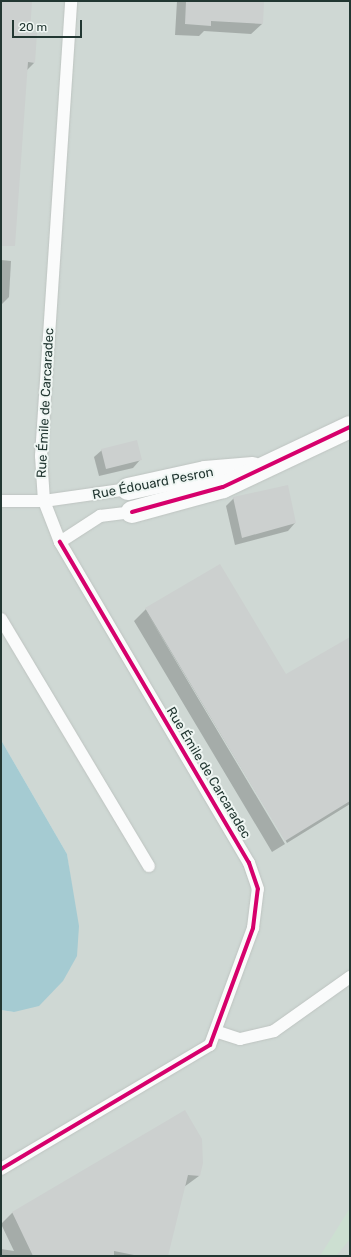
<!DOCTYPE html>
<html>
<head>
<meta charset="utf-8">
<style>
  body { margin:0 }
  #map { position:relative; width:351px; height:1257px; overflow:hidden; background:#e1e7e4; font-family:Rubik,sans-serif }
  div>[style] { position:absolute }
  .built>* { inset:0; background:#cfd8d4 }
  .green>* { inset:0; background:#ccdfd1 }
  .water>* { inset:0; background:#a5cbd2 }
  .shadow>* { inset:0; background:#0003 }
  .building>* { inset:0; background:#ccd0cf }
  .roads { filter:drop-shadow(0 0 1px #bec4c1) drop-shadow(0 0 1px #bec4c1) }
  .lane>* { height:12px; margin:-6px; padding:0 6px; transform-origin:6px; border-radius:6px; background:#fafbfb }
  .street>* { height:22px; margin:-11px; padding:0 11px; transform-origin:11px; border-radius:11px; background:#fafbfb }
  .cycleway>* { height:4px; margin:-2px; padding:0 2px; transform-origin:2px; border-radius:2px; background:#d6006c }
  span { translate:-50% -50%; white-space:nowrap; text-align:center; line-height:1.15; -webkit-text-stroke:4px #eff6f3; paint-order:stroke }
  .street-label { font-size:13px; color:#223732 }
  .frame { position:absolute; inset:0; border:2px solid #223732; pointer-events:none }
  .scale { position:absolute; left:12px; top:20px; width:70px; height:18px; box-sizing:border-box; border:2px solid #223732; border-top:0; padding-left:5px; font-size:12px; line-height:14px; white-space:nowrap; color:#223732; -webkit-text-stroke:3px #eff6f3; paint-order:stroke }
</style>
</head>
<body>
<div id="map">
  <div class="built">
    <i style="clip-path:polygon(1px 1px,350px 1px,350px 1256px,1px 1256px,1px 1010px,14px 1012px,72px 889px,67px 854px,1px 740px)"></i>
  </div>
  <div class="green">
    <i style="clip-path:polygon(350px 1208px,350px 1239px,336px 1256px,320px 1256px)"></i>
  </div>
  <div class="water">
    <i style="clip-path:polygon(1px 740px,67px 854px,79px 926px,77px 956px,63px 981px,39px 1006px,14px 1012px,1px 1010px)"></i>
  </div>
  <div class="shadow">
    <i style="clip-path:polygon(1px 1px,31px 1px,29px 34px,34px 63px,27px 70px,1px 235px)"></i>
    <i style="clip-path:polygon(177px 1px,263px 1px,262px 24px,251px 34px,204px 31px,199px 36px,175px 35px)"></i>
    <i style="clip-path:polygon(1px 260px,11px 261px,9px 297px,1px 305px)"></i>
    <i style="clip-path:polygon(102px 450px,140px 460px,133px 468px,99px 476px,94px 457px)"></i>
    <i style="clip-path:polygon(234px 498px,295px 523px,288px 531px,235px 545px,226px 506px)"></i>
    <i style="clip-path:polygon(146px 609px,286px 676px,350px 638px,350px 804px,287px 843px,146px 611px,285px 844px,272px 852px,134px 621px)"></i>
    <i style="clip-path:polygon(185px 1112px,201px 1139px,199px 1176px,184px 1187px,167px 1256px,1px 1256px,1px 1249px,14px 1251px,1px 1224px,12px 1213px)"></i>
  </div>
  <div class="building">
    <i style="clip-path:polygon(1px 1px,32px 1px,30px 33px,37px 33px,35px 63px,28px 62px,15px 246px,1px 246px)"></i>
    <i style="clip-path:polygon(186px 1px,264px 1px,263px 24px,211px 21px,211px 26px,185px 24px)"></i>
    <i style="clip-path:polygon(137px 440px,142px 460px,106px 469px,101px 449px)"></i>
    <i style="clip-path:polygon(288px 485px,296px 523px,242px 538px,233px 497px)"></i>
    <i style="clip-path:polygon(220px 564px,286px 674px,350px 637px,350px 801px,285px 841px,145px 608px)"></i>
    <i style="clip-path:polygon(185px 1110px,202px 1139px,203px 1163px,200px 1176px,188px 1175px,168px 1256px,139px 1256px,114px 1251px,114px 1256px,33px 1256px,12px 1212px)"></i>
  </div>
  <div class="roads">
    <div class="lane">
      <i style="left:1px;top:501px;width:43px"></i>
      <i style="left:44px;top:501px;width:85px;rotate:-8.1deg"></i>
      <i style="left:60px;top:542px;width:48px;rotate:-33deg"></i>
      <i style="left:100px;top:516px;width:32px;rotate:-7deg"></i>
      <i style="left:1px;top:619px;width:288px;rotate:59.1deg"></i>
      <i style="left:218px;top:1032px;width:23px;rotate:18deg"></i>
      <i style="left:240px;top:1039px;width:35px;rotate:-13deg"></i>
      <i style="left:274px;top:1031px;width:93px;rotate:-35.4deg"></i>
      <i style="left:1px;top:1169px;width:243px;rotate:-30.7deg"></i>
      <i style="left:210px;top:1045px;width:125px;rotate:-69.8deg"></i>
      <i style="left:253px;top:928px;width:39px;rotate:-83deg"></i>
      <i style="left:258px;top:889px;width:28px;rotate:-109deg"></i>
      <i style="left:249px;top:863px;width:373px;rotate:-120.5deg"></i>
      <i style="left:60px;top:542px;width:44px;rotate:-111.3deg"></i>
      <i style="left:44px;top:501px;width:45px;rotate:-93.8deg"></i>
      <i style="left:41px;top:456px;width:456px;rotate:-86.2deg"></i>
    </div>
    <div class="street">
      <i style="left:128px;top:489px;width:79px;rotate:-12.4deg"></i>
      <i style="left:205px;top:472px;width:48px;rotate:-4.8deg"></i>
      <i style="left:132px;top:512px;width:94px;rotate:-15.4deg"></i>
      <i style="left:223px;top:487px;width:140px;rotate:-25.3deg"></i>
    </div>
  </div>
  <div class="cycleway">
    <i style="left:132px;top:512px;width:94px;rotate:-15.4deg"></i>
    <i style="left:223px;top:487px;width:140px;rotate:-25.3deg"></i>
    <i style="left:1px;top:1169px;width:243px;rotate:-30.7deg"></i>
    <i style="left:210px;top:1045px;width:125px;rotate:-69.8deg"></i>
    <i style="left:253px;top:928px;width:39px;rotate:-83deg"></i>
    <i style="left:258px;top:889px;width:28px;rotate:-109deg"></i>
    <i style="left:249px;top:863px;width:373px;rotate:-120.5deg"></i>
  </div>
  <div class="street-label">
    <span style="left:46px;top:403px;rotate:-87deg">Rue Émile de Carcaradec</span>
    <span style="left:153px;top:484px;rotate:-11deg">Rue Édouard Pesron</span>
    <span style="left:208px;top:773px;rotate:59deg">Rue Émile de Carcaradec</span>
  </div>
  <div class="frame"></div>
  <div class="scale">20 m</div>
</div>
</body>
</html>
